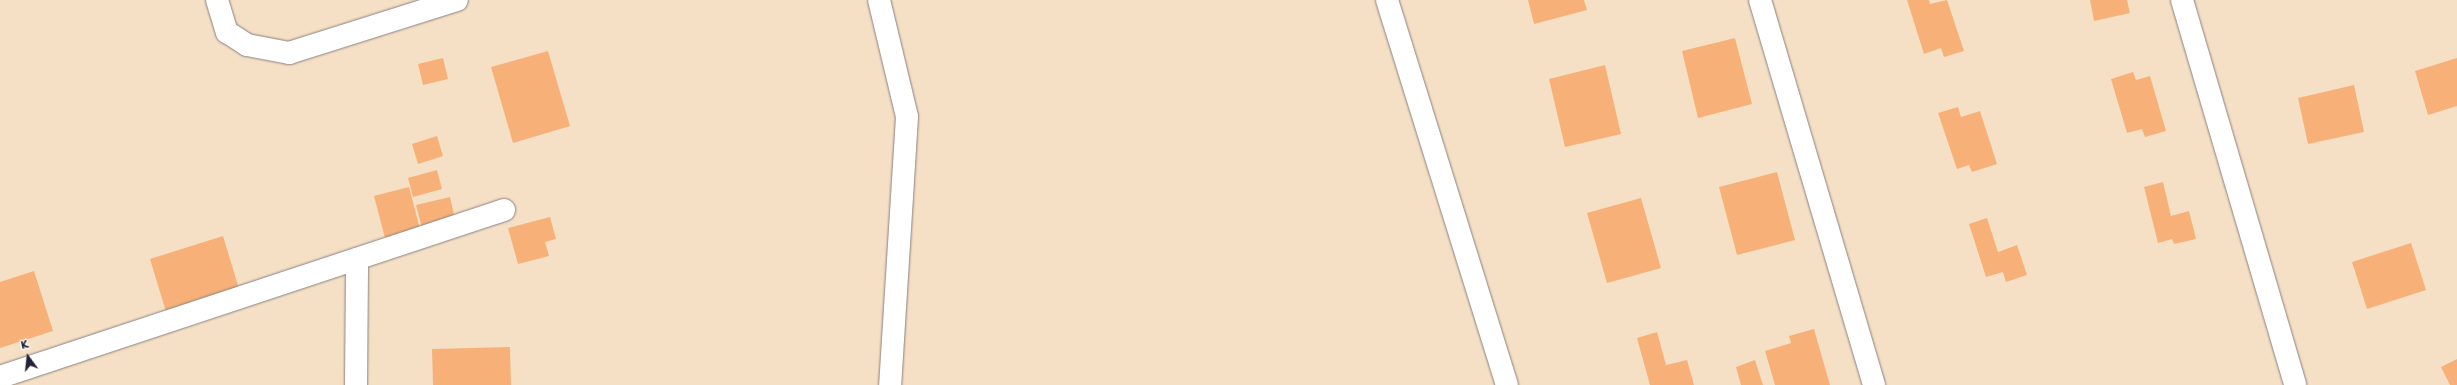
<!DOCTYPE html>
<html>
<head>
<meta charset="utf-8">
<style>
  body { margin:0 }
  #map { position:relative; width:2457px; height:385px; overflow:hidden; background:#f5e0c5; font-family:"Shantell Sans",sans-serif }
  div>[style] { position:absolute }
  .building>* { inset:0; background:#f7b178 }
  .roads { filter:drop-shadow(0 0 1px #8c8180) drop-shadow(0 0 1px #8c8180) }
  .minor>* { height:22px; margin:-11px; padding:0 11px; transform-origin:11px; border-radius:11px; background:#fff }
  .tertiary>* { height:22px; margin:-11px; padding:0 11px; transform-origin:11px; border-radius:11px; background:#fff }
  span { translate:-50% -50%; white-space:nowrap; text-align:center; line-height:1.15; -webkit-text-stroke:3px #fbf7ec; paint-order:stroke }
  .north { position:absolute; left:8px; top:337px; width:40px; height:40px; -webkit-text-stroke:3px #fbf7ec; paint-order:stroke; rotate:345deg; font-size:11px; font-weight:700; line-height:16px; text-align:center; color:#22223b }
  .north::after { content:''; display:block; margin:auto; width:14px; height:18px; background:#22223b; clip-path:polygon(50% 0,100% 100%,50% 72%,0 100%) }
</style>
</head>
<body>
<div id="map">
  <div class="building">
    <i style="clip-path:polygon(1528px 0,1584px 0,1587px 10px,1534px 24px)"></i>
    <i style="clip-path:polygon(1907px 0,1929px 0,1930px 4px,1947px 0,1964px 51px,1944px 57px,1941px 48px,1924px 54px)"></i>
    <i style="clip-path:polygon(2090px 0,2127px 0,2130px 13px,2094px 21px)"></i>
    <i style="clip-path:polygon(1735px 38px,1752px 104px,1698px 118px,1682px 51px)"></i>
    <i style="clip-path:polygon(548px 51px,570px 126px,513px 143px,491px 67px)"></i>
    <i style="clip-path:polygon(443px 58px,448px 79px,423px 85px,418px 64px)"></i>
    <i style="clip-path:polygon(2457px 58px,2457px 106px,2428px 115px,2415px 71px)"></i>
    <i style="clip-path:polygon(1605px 65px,1621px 134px,1565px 147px,1549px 79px)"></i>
    <i style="clip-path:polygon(2133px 72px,2136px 80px,2150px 76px,2166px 131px,2145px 137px,2142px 129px,2127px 133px,2111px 79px)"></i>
    <i style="clip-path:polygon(2354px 85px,2364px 132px,2308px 144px,2298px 98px)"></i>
    <i style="clip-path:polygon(1958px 107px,1961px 117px,1980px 111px,1997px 164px,1972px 172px,1969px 165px,1957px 169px,1938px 113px)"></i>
    <i style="clip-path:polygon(437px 136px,443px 156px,418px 164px,412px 144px)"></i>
    <i style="clip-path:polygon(437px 170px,442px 189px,413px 197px,408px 178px)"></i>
    <i style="clip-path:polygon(1777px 172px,1795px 240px,1737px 255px,1719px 187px)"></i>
    <i style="clip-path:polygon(2163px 182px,2171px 216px,2189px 211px,2196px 239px,2174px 244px,2172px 239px,2158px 243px,2144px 187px)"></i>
    <i style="clip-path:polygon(409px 187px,421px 233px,386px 242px,374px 196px)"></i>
    <i style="clip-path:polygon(450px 197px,456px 224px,423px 232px,416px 205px)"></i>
    <i style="clip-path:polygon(1641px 198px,1661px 268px,1607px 283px,1587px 213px)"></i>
    <i style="clip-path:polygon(550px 217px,556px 239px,545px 242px,549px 256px,518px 264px,508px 228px)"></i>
    <i style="clip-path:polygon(1987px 218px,1998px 252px,2017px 245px,2027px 275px,2006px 282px,2003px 272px,1986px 277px,1969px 224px)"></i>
    <i style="clip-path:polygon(223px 236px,240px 292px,167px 315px,150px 259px)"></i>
    <i style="clip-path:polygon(2411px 243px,2426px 290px,2367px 309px,2352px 262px)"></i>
    <i style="clip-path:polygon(34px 271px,53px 331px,0 348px,0 282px)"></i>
    <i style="clip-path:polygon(1814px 329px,1830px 385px,1775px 385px,1765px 351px,1791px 343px,1789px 336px)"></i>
    <i style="clip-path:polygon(1657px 332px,1666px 365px,1687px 360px,1694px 385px,1650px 385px,1637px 338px)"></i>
    <i style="clip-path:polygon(510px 347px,511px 385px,433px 385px,432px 349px)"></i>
    <i style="clip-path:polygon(2457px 359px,2457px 385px,2450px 385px,2441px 367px)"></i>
    <i style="clip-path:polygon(1755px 360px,1763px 385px,1741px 385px,1736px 367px)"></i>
  </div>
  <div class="roads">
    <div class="minor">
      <i style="left:217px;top:0;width:34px;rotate:73deg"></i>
      <i style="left:227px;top:32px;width:24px;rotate:33deg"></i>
      <i style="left:247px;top:45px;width:43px;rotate:10.8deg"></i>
      <i style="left:289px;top:53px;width:176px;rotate:-17.5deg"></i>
      <i style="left:1387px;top:0;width:403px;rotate:72.7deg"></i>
      <i style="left:1760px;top:0;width:402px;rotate:73.5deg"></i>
      <i style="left:2182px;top:0;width:401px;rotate:73.6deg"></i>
      <i style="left:0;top:377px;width:531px;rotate:-18.33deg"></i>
      <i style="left:356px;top:385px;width:126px;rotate:-89.5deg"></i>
    </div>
    <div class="tertiary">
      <i style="left:879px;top:0;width:120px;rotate:76.5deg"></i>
      <i style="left:907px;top:117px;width:269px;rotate:93.6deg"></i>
    </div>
  </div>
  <div class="north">K</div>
</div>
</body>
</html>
